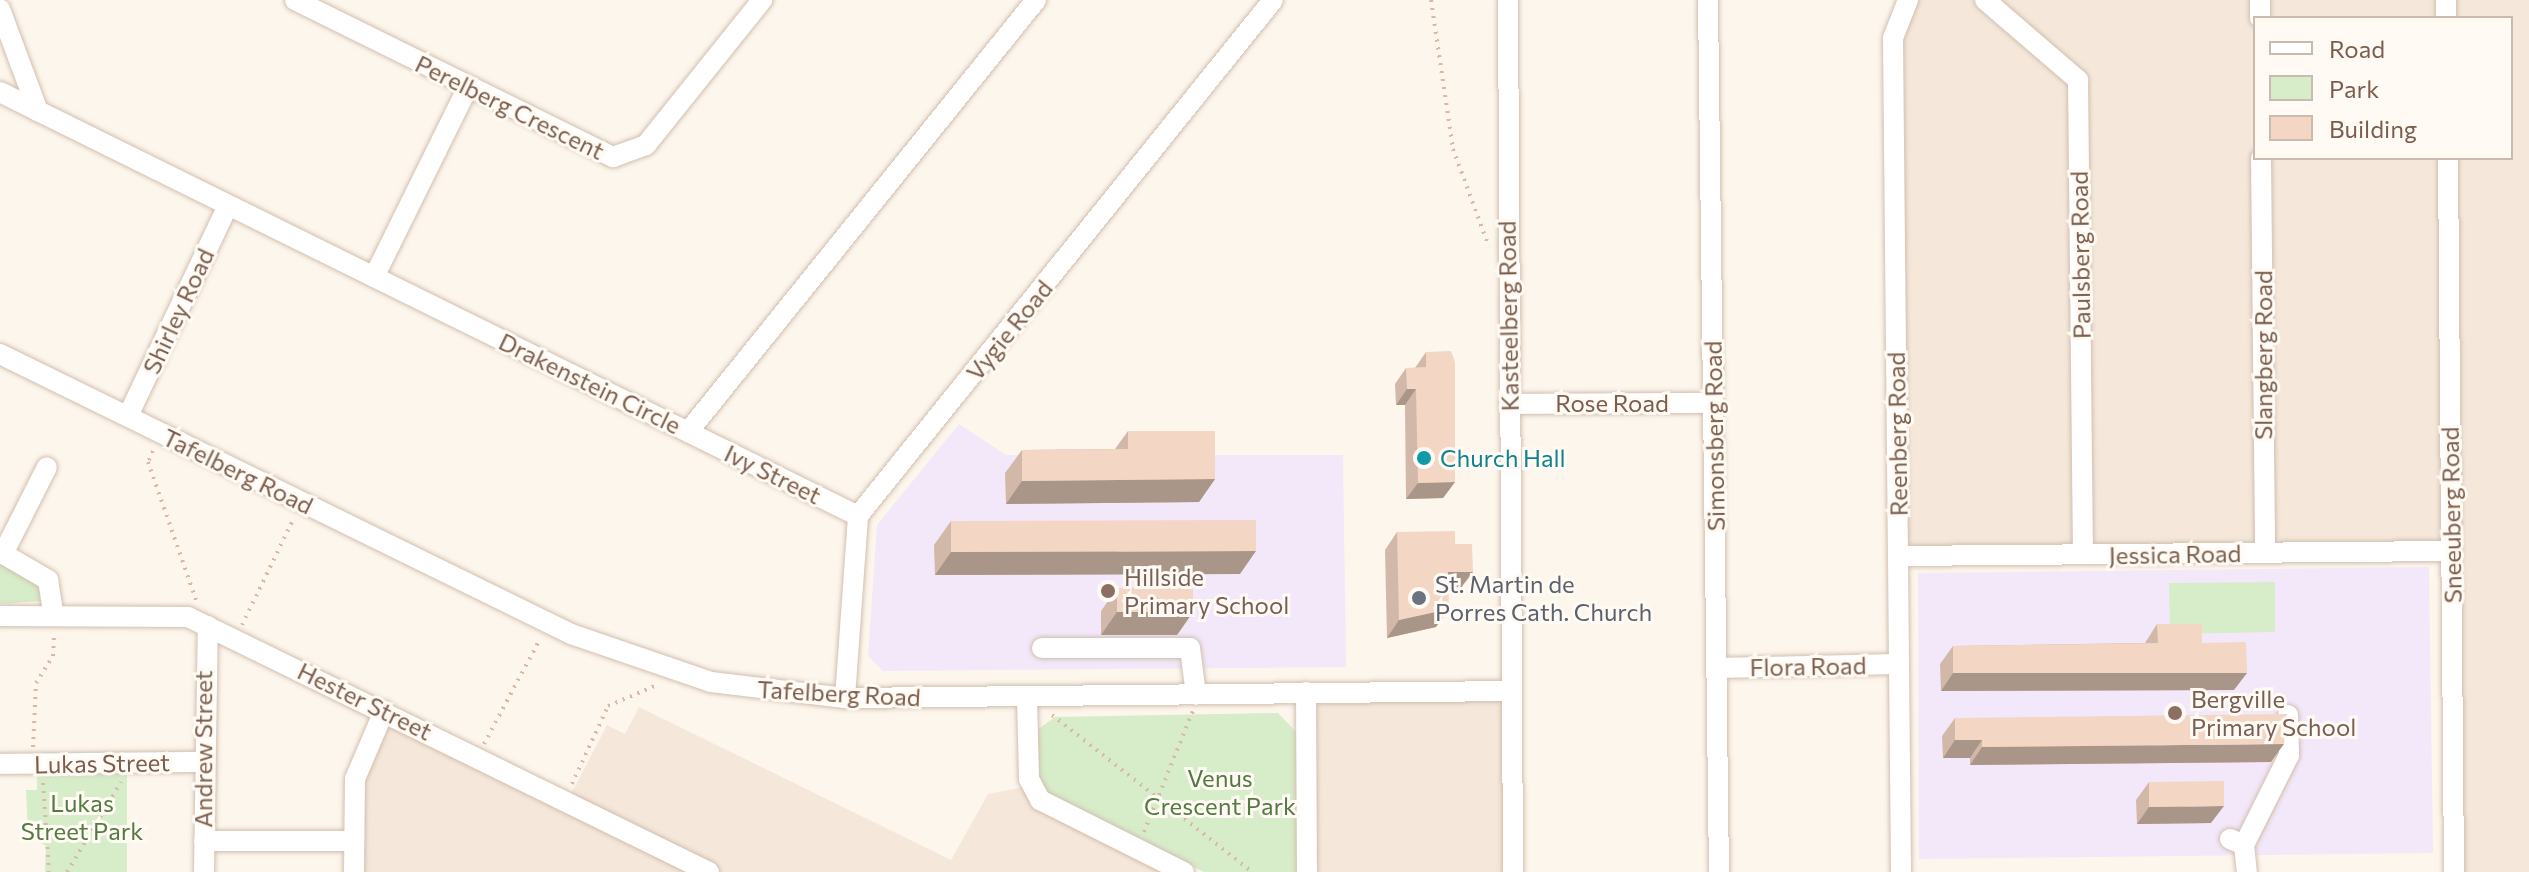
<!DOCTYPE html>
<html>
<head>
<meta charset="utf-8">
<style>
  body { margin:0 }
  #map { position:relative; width:2529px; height:872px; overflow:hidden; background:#fdf6ec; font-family:Commissioner,sans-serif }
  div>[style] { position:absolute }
  .residential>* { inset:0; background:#f5e8da }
  .education>* { inset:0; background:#f3e8fa }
  .green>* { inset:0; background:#d7ecc9 }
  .path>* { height:4px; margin-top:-2px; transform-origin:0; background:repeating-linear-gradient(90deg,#d9b9a5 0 2px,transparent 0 8px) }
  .roads { filter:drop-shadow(0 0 2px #d1bfb0) drop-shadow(0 0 2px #d1bfb0) }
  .minor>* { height:20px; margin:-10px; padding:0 10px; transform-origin:10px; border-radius:10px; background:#fff }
  .wall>* { inset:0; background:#d1b8a8 }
  .shaded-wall>* { inset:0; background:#aa9688 }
  .building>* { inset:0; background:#f3d6c3 }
  .dots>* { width:22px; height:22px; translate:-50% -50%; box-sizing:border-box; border:4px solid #fffaf3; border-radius:50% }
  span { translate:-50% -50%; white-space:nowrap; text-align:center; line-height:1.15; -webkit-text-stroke:6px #fffaf3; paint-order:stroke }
  .street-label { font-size:24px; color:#7a5d4d }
  .culture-label { font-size:24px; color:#0d838f }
  .left { translate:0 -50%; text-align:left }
  .education-label { font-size:24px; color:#785e54 }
  .worship-label { font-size:24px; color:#5b616d }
  .park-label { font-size:24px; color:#527a41 }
  .legend { position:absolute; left:2253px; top:16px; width:260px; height:144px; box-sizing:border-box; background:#fffaf3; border:2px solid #cabbb1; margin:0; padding:10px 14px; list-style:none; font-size:24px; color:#7a5d4d }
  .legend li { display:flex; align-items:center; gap:16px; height:40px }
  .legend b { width:40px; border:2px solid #cabbb1 }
</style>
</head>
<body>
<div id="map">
  <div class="residential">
    <i style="clip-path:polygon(evenodd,1907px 0,2529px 0,2529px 872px,2455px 872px,2452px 551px,1897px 557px,1892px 38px,1907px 0,2255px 18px,2511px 18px,2511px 158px,2255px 158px,2255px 18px)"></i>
    <i style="clip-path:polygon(1308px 694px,1510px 694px,1512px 872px,1308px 872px)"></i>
    <i style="clip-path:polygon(639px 707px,951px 860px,988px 794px,1029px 786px,1181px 872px,364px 872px,353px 789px,384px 709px,568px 800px,607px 725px,625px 734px)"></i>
  </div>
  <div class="education">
    <i style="clip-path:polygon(959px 424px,1006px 455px,1343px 455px,1346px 667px,883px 671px,868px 656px,877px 525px)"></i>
    <i style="clip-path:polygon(2429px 567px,2433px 853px,1919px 859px,1918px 573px)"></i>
  </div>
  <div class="green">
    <i style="clip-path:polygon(0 561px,38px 580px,41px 601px,0 604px)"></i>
    <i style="clip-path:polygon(2275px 582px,2275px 632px,2170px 634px,2169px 583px)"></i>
    <i style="clip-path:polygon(1278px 713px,1298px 734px,1299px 872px,1204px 872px,1047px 795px,1038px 779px,1037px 730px,1055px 717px)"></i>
    <i style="clip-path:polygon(127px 770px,127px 872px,45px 872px,46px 846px,28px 834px,26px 790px,37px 790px,37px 771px)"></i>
  </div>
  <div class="path">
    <i style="left:1431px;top:0;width:151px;rotate:81.6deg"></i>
    <i style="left:1453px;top:149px;width:104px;rotate:69.8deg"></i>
    <i style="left:153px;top:451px;width:12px;rotate:114deg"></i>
    <i style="left:148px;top:462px;width:146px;rotate:70.8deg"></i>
    <i style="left:242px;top:625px;width:119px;rotate:-64.1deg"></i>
    <i style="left:1052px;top:715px;width:254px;rotate:38.1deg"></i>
    <i style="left:484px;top:744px;width:119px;rotate:-61.9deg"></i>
    <i style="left:33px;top:747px;width:64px;rotate:-87.3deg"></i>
    <i style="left:36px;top:683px;width:32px;rotate:-58deg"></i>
    <i style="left:53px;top:656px;width:22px;rotate:-87deg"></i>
    <i style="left:43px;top:783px;width:89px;rotate:86.1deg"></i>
    <i style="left:572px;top:784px;width:86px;rotate:-65.2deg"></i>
    <i style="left:608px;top:706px;width:53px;rotate:-23.2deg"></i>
    <i style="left:1144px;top:832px;width:131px;rotate:-68deg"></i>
    <i style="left:67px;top:872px;width:105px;rotate:-59deg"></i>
  </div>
  <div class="roads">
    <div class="minor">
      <i style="left:295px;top:0;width:355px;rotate:26.3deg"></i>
      <i style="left:613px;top:157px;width:35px;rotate:-20deg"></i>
      <i style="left:646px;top:145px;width:186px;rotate:-51.3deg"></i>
      <i style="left:1508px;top:0;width:872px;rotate:89.67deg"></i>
      <i style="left:1708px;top:0;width:872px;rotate:89.28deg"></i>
      <i style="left:1985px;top:0;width:123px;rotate:40.7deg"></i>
      <i style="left:2078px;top:80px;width:474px;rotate:89.4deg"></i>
      <i style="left:2260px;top:0;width:18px;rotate:90deg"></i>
      <i style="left:2446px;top:0;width:18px;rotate:90deg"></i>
      <i style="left:0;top:9px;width:109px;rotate:69.6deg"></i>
      <i style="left:38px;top:111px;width:915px;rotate:26.28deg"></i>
      <i style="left:0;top:92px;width:42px;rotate:26.6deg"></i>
      <i style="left:2261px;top:158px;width:395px;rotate:89.4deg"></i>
      <i style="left:2448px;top:158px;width:714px;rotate:89.52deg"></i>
      <i style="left:374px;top:277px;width:212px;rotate:-63.7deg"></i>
      <i style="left:0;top:354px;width:636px;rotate:26.12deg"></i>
      <i style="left:571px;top:634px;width:148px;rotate:18.9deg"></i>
      <i style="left:711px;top:682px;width:135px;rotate:6.8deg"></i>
      <i style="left:845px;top:698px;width:667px;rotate:-0.6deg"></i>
      <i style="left:1509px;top:404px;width:205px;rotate:-0.3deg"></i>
      <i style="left:128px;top:416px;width:233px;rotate:-64.6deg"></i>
      <i style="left:688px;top:432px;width:555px;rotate:-51.15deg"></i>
      <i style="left:0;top:552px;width:56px;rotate:30.3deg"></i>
      <i style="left:48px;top:580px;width:36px;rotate:81deg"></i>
      <i style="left:3px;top:554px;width:97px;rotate:-63.2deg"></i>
      <i style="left:1898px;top:556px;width:554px;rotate:-0.52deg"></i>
      <i style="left:0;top:616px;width:188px;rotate:0.3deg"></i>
      <i style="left:188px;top:617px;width:580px;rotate:26.08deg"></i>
      <i style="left:1042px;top:648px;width:148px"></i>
      <i style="left:1190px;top:648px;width:47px;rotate:82.7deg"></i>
      <i style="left:1717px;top:668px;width:182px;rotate:-1.3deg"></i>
      <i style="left:1306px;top:692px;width:180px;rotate:89.7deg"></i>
      <i style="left:1027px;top:697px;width:82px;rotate:88.6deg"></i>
      <i style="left:1029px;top:779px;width:24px;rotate:62deg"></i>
      <i style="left:1040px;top:800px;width:161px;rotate:26.6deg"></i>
      <i style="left:845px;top:698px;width:182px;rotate:-85.9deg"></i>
      <i style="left:858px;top:516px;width:662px;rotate:-51.19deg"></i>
      <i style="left:0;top:764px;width:203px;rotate:-0.6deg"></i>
      <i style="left:2230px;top:839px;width:15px;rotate:23deg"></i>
      <i style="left:2244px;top:845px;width:27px;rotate:84deg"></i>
      <i style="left:204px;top:841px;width:150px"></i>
      <i style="left:2244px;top:845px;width:101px;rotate:-63.4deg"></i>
      <i style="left:2289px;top:755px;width:40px;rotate:-91.4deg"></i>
      <i style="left:204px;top:872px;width:246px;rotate:-89.1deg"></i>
      <i style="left:354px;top:872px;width:93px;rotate:-89.4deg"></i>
      <i style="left:355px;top:779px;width:74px;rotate:-66.9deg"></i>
      <i style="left:1901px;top:872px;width:834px;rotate:-90.55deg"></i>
      <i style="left:1893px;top:38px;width:41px;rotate:-68.5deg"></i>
    </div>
  </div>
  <div class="wall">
    <i style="clip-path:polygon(1426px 352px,1455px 482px,1443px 498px,1406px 499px,1405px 405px,1396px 405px,1395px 384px,1406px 368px,1415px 368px)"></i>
    <i style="clip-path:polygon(1128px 431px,1215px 479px,1199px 502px,1006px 504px,1005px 473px,1022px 450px,1115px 449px)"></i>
    <i style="clip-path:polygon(951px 521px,1240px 574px,935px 575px,934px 545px)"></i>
    <i style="clip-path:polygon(1397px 532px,1455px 544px,1460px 589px,1448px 590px,1436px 627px,1387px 638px,1385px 550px)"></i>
    <i style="clip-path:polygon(1117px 588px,1193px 612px,1177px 635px,1101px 635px,1101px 611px)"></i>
    <i style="clip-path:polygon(2157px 624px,2202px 643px,2234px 690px,1941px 691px,1940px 664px,1953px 646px,2145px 643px)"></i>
    <i style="clip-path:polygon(1955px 718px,2271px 762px,1970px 765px,1970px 758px,1943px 758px,1942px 736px)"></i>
    <i style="clip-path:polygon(2149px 782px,2211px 823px,2137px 824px,2136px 800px)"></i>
  </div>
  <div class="shaded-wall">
    <i style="clip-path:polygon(1407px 389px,1416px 389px,1405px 405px,1396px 405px)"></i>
    <i style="clip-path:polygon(1215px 479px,1199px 502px,1006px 504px,1022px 481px)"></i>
    <i style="clip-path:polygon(1455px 482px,1443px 498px,1406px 499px,1418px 483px)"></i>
    <i style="clip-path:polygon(1256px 551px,1240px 574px,935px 575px,951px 552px)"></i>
    <i style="clip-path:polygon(1448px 572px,1473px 572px,1460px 589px,1435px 590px)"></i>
    <i style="clip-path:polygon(1449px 609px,1436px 627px,1387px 638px,1399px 620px)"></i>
    <i style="clip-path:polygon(1117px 612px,1193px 612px,1177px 635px,1101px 635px)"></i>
    <i style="clip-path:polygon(1953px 673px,2247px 673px,2234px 690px,1941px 691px)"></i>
    <i style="clip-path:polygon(1955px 740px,1982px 740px,1970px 758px,1943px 758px)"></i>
    <i style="clip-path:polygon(2284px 744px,2271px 762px,1970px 765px,1982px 747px)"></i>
    <i style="clip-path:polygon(2224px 806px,2211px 823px,2137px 824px,2149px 807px)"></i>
  </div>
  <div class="building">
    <i style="clip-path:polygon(1451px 351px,1455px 362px,1455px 482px,1418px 483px,1416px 389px,1407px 389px,1406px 368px,1426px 367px,1426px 352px)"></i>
    <i style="clip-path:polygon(1128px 431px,1215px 431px,1215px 479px,1022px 481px,1022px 450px,1128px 449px)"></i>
    <i style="clip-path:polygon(1256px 520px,1256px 551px,951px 552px,951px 521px)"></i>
    <i style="clip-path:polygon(1455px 531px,1455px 544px,1472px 544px,1473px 572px,1448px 572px,1449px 609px,1399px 620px,1397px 532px)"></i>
    <i style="clip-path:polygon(1193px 587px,1193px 612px,1117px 612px,1117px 588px)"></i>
    <i style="clip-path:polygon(2157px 624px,2202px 624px,2202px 643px,2246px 642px,2247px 673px,1953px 673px,1953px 646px,2158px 643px)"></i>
    <i style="clip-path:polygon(2287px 714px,2284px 744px,1982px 747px,1982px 740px,1955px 740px,1955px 718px)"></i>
    <i style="clip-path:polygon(2224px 781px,2224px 806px,2149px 807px,2149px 782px)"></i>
  </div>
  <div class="dots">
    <i style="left:1424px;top:458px;background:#0f9aa8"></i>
    <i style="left:1108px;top:591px;background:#8d6e63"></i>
    <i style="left:1419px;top:598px;background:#6b7280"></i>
    <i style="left:2175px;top:713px;background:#8d6e63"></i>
  </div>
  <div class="street-label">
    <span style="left:510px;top:107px;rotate:26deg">Perelberg Crescent</span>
    <span style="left:2080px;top:255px;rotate:-91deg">Paulsberg Road</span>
    <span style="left:178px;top:311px;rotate:-65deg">Shirley Road</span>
    <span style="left:1508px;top:316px;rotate:-91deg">Kasteelberg Road</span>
    <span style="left:1009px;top:330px;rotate:-51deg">Vygie Road</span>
    <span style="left:2263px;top:355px;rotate:-90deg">Slangberg Road</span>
    <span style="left:590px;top:383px;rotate:26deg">Drakenstein Circle</span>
    <span style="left:1612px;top:403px">Rose Road</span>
    <span style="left:1897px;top:434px;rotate:-91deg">Reenberg Road</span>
    <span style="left:1714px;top:436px;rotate:-91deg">Simonsberg Road</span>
    <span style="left:238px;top:471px;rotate:26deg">Tafelberg Road</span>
    <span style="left:773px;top:474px;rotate:26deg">Ivy Street</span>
    <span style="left:2451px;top:515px;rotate:-91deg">Sneeuberg Road</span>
    <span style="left:2175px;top:554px;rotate:-1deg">Jessica Road</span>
    <span style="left:1808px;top:666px;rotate:-1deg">Flora Road</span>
    <span style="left:839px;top:693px;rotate:3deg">Tafelberg Road</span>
    <span style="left:365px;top:701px;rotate:26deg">Hester Street</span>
    <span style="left:203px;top:749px;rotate:-90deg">Andrew Street</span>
    <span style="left:102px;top:763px;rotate:-1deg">Lukas Street</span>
  </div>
  <div class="culture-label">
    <span class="left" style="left:1440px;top:458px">Church Hall</span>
  </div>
  <div class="education-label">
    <span class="left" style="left:1124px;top:591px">Hillside<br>Primary School</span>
    <span class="left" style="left:2191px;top:713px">Bergville<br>Primary School</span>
  </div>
  <div class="worship-label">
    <span class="left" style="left:1435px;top:598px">St. Martin de<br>Porres Cath. Church</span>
  </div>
  <div class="park-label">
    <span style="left:1220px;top:792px">Venus<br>Crescent Park</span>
    <span style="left:82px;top:817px">Lukas<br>Street Park</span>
  </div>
  <ul class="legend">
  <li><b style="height:10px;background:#fff"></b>Road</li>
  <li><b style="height:22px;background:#d7ecc9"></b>Park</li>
  <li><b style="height:22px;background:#f3d6c3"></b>Building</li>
  </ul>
</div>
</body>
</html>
